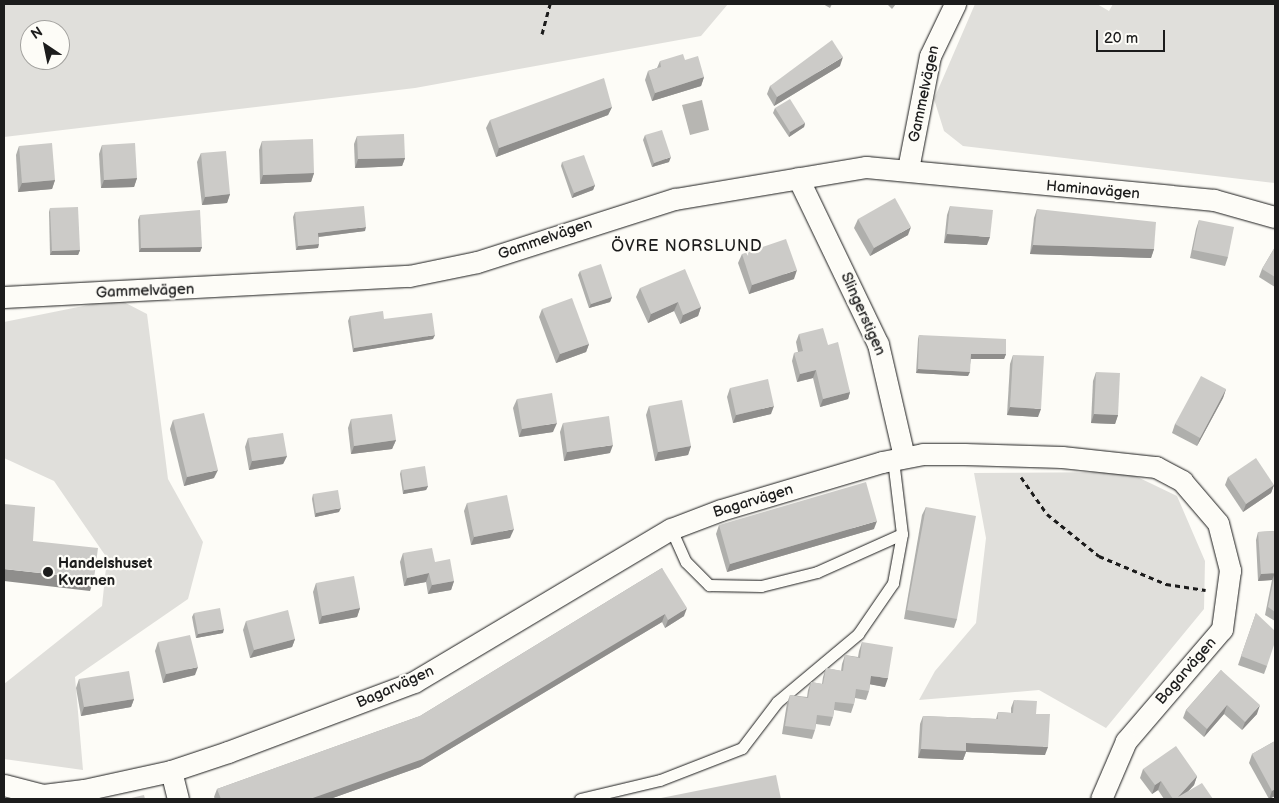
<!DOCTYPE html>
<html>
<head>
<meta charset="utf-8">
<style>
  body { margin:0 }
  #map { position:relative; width:1279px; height:803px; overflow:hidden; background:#fdfcf7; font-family:"Balsamiq Sans",sans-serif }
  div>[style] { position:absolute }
  .green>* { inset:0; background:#e0dfdb }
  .water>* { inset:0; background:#b7b6b2 }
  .path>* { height:3px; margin-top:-1.5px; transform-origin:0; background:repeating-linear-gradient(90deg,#1c1c1c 0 5px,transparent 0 9px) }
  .roads { filter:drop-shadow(0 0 1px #1c1c1c) drop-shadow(0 0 1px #1c1c1c) }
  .service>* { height:11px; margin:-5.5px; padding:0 5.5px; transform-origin:5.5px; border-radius:5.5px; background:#fdfcf7 }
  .minor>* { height:21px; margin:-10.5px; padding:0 10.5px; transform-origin:10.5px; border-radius:10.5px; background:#fdfcf7 }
  .wall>* { inset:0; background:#afafac }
  .shaded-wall>* { inset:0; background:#8f8e8c }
  .building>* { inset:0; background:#cccbc8 }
  .dots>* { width:14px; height:14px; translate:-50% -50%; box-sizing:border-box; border:2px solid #fdfcf7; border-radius:50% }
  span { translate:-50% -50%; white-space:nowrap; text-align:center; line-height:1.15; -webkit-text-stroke:4.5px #fdfcf7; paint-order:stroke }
  .street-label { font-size:15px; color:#1c1c1c }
  .poi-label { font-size:15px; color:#1c1c1c; font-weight:700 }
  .left { translate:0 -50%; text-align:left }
  .neighbourhood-label { font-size:16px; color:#1c1c1c; letter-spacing:1px }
  .frame { position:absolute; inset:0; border:5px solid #1c1c1c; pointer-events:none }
  .north { position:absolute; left:20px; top:20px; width:50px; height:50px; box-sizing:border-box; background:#fdfcf7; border:1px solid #a3a29f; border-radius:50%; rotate:326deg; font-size:14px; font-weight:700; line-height:20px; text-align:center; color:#1c1c1c }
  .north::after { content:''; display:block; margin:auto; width:18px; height:22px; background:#1c1c1c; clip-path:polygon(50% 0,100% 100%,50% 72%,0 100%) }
  .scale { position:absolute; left:1096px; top:30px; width:69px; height:22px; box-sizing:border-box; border:2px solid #1c1c1c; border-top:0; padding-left:6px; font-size:15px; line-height:18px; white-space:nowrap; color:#1c1c1c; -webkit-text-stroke:4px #fdfcf7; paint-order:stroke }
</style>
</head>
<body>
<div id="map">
  <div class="green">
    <i style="clip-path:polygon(evenodd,4px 4px,728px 4px,701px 36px,415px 88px,4px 137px,4px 4px,30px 30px,60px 30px,60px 60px,30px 60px,30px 30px)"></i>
    <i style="clip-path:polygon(975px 4px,1097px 4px,1109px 11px,1113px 4px,1275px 4px,1275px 183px,963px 146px,944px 131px,934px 99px)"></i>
    <i style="clip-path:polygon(118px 299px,147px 314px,168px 479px,203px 542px,188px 599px,75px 677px,83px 770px,4px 759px,4px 684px,102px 606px,107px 558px,54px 481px,4px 458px,4px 322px)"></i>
    <i style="clip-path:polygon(1127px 472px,1177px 496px,1205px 561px,1204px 609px,1106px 728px,1039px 690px,919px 700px,935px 671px,976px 623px,986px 538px,974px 473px)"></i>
  </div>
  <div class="water">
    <i style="clip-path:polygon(702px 100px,709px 130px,690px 135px,682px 105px)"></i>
  </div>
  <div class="path">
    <i style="left:542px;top:34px;width:31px;rotate:-75deg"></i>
    <i style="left:1021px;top:477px;width:45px;rotate:54.9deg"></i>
    <i style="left:1047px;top:514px;width:67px;rotate:38.9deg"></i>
    <i style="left:1099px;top:556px;width:73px;rotate:22.7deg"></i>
    <i style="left:1166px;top:584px;width:40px;rotate:8.5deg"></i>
  </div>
  <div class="roads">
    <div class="service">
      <i style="left:671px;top:529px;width:36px;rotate:66deg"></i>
      <i style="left:686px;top:562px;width:33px;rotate:45deg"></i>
      <i style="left:709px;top:585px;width:52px;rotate:1.1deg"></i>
      <i style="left:761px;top:586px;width:58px;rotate:-14deg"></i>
      <i style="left:817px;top:572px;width:93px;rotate:-24.1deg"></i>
      <i style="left:580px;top:799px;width:82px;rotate:-13.4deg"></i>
      <i style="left:660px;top:780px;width:88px;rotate:-21.3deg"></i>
      <i style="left:742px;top:748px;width:58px;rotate:-52.7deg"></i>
      <i style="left:777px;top:702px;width:106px;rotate:-40deg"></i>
      <i style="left:858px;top:634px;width:62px;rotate:-55.5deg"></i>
      <i style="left:893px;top:583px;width:50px;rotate:-79.6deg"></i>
      <i style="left:902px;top:534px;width:75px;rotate:-96.9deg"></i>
    </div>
    <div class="minor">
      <i style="left:908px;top:169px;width:115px;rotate:-79deg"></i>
      <i style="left:930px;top:56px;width:58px;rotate:-64.3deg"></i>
      <i style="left:798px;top:178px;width:184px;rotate:64.3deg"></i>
      <i style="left:878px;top:344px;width:116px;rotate:77deg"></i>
      <i style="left:4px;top:297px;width:406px;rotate:-3deg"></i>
      <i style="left:409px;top:276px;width:69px;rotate:-11.6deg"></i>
      <i style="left:477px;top:262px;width:208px;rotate:-17.7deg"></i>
      <i style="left:675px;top:199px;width:194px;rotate:-9.5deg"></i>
      <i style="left:866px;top:167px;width:350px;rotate:5.4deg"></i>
      <i style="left:1214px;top:200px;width:63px;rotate:15.6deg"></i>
      <i style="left:171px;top:771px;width:29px;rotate:76deg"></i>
      <i style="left:4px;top:785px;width:40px;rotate:14.4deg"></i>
      <i style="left:43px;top:795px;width:41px;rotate:-7deg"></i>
      <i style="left:84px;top:790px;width:89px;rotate:-12.3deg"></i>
      <i style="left:171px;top:771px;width:60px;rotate:-18.4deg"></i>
      <i style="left:228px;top:752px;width:199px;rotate:-20.6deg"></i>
      <i style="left:414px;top:682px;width:299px;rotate:-30.8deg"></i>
      <i style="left:671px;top:529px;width:53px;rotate:-20.8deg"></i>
      <i style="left:721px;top:510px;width:168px;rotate:-16.6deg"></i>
      <i style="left:882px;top:462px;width:42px;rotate:-11deg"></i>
      <i style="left:923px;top:454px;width:41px"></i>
      <i style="left:964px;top:454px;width:98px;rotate:1.8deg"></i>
      <i style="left:1062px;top:457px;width:95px;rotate:6.1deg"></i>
      <i style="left:1156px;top:467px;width:30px;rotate:28deg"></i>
      <i style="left:1182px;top:481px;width:55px;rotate:49.4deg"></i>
      <i style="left:1218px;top:523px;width:49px;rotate:75.7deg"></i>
      <i style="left:1230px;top:570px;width:60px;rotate:97.7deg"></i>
      <i style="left:1222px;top:629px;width:148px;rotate:130.6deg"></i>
      <i style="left:1126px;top:741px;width:63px;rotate:113.3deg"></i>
    </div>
  </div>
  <div class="wall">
    <i style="clip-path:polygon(823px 4px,832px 4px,830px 8px)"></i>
    <i style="clip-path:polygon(887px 4px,896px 4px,892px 9px)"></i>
    <i style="clip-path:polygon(685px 60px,704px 77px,701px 86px,652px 101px,645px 80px,648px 71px,657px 68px,660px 61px)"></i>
    <i style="clip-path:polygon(840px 66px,774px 106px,767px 94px,770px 86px)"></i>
    <i style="clip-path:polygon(612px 107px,608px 115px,496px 157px,486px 128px,490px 120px)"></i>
    <i style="clip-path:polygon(775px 108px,805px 123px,804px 127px,789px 137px,773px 113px)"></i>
    <i style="clip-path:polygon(645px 135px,669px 162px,652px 167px,643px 140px)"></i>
    <i style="clip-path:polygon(357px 136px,405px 158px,402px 166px,355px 168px,354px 144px)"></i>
    <i style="clip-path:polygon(262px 141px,314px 173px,311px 182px,260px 184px,259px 150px)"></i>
    <i style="clip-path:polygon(102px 145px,137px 178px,134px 187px,101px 188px,99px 154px)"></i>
    <i style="clip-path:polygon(19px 146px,55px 180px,52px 189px,18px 192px,16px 155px)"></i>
    <i style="clip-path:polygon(201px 153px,230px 194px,227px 203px,202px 205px,197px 162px)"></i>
    <i style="clip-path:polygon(562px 162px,595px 185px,593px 190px,572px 198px,561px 166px)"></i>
    <i style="clip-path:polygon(950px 206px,987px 245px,944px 243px,947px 215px)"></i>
    <i style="clip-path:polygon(50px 208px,80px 250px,78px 255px,50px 255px,49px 212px)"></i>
    <i style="clip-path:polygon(1037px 209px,1154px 249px,1151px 258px,1030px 254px,1034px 218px)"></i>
    <i style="clip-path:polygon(295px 212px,365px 231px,319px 237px,318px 248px,296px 250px,293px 217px)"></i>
    <i style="clip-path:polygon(140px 215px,202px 247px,200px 252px,139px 252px,138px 220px)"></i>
    <i style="clip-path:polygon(858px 219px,908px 235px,870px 256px,854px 228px)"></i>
    <i style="clip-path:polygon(1199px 220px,1228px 257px,1225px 266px,1190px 258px,1196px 229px)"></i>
    <i style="clip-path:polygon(1275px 247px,1275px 287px,1259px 277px,1262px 269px)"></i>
    <i style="clip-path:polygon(742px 254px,794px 279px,749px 294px,738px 263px)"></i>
    <i style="clip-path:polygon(580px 271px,612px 297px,610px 302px,589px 308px,578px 275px)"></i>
    <i style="clip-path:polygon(640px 288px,701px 307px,698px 316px,680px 324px,674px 311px,648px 323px,636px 297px)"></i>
    <i style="clip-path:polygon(542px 309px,589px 344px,586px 352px,556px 363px,539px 317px)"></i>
    <i style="clip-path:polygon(350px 316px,384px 319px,433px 339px,353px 352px,348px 321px)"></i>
    <i style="clip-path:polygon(799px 334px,828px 345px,850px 392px,848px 399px,820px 407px,813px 378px,797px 382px,792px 361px,794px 353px,798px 352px,796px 342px)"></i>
    <i style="clip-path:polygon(919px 335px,1006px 354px,1004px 359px,971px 359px,968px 376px,916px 373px,918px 339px)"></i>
    <i style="clip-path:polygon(1013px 355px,1038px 417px,1007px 415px,1010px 364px)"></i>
    <i style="clip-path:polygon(1096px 372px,1118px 415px,1115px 424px,1091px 423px,1093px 381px)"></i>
    <i style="clip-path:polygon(730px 388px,771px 414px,733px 423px,727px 397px)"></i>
    <i style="clip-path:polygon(1226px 389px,1223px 398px,1197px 446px,1172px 433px,1175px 424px)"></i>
    <i style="clip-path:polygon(517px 399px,553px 432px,519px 437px,513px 408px)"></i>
    <i style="clip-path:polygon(649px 406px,691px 446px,688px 455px,655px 461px,646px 415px)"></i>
    <i style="clip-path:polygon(351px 419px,396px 440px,392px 449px,351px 454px,348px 428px)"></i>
    <i style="clip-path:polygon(173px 420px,214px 478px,184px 486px,170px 429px)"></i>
    <i style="clip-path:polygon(563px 423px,610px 453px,564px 461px,560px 432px)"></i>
    <i style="clip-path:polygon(248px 438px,287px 456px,283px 464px,249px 470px,245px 447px)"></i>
    <i style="clip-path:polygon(401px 470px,428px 486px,426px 490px,403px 494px,400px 474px)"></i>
    <i style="clip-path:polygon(1228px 477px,1274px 485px,1271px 493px,1243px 512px,1225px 485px)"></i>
    <i style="clip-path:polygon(313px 494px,339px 512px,315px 517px,312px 499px)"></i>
    <i style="clip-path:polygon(467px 503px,510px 538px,471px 545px,464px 511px)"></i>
    <i style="clip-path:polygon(926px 507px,957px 619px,954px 628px,904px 619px,922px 515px)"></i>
    <i style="clip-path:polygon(719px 525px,874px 529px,727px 572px,716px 534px)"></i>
    <i style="clip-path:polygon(1275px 531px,1275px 621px,1265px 615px,1272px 580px,1258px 581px,1256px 540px,1258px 532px)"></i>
    <i style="clip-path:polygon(403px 553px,435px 562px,454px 581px,451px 590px,428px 594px,426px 582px,404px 586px,400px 562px)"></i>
    <i style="clip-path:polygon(662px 568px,684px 616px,665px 628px,662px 622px,420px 767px,330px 799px,215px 799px,214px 797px,217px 789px,420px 716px)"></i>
    <i style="clip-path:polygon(316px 583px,360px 608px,357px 617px,319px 624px,313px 592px)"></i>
    <i style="clip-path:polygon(194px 613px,223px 633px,196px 638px,192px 617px)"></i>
    <i style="clip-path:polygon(1256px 613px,1267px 666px,1264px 674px,1238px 665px)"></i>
    <i style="clip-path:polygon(246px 621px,295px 639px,292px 647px,250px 658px,243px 630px)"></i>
    <i style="clip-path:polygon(158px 642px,195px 675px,163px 683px,155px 651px)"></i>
    <i style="clip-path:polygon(862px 642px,885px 687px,870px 684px,869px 691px,866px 700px,855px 698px,854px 704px,851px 713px,834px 710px,833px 717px,830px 726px,816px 724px,815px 730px,812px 739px,782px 734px,787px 703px,790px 695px,807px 697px,808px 690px,811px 682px,822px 684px,823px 677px,826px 668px,841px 671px,842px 664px,845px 655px,858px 657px,859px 651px)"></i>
    <i style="clip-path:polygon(1221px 670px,1257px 714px,1242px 730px,1224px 714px,1204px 737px,1183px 718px,1186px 710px)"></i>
    <i style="clip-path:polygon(79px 679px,134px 699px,131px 707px,81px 716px,76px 688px)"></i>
    <i style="clip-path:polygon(1014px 700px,1036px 714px,1045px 755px,966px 752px,963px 760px,918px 758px,920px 724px,923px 716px,996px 719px,998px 712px,1011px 713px,1011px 708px)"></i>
    <i style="clip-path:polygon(1275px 741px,1275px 796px,1269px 799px,1249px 763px,1252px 754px)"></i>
    <i style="clip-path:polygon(1143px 769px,1197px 776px,1194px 785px,1188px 791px,1213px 799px,1164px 799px,1158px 790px,1152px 794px,1140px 778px)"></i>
  </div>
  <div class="shaded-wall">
    <i style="clip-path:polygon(843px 57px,840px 66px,774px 106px,777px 97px)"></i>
    <i style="clip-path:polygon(704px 77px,701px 86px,652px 101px,655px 93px)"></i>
    <i style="clip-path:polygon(612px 107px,608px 115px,496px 157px,499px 148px)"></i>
    <i style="clip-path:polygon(805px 123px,804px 127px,789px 137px,790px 132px)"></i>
    <i style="clip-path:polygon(671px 157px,669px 162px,652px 167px,654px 163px)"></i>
    <i style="clip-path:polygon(405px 158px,402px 166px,355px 168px,358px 159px)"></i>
    <i style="clip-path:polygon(314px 173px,311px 182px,260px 184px,263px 175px)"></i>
    <i style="clip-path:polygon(137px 178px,134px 187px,101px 188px,104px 180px)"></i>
    <i style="clip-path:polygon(55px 180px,52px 189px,18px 192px,22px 183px)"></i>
    <i style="clip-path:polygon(595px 185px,593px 190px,572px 198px,574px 193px)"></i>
    <i style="clip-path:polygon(230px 194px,227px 203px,202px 205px,205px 197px)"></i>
    <i style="clip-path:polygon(366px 227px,365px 231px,317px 237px,318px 233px)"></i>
    <i style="clip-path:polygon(911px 227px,908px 235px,870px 256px,874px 248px)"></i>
    <i style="clip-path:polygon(947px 234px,990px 237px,987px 245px,944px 243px)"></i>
    <i style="clip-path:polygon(319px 244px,318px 248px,296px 250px,298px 246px)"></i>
    <i style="clip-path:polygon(1033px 245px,1154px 249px,1151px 258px,1030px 254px)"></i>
    <i style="clip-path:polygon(202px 247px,200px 252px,139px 252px,141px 248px)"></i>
    <i style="clip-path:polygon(80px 250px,78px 255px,50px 255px,52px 251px)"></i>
    <i style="clip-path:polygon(797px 270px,794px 279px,749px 294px,752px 285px)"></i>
    <i style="clip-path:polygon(612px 297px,610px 302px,589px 308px,591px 304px)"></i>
    <i style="clip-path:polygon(678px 302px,674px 311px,648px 323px,651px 314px)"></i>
    <i style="clip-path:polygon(701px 307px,698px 316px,680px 324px,683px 315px)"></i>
    <i style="clip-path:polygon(435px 335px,433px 339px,353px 352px,354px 348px)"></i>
    <i style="clip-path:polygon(589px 344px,586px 352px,556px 363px,560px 354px)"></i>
    <i style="clip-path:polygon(971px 354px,1006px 354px,1004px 359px,969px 359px)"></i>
    <i style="clip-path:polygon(918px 369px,970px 372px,968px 376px,916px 373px)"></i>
    <i style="clip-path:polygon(816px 370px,813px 378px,797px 382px,800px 374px)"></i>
    <i style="clip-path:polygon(1226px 389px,1223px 398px,1197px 446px,1200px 438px)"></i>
    <i style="clip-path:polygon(850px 392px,848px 399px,820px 407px,823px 399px)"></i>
    <i style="clip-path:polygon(774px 406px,771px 414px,733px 423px,736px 415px)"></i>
    <i style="clip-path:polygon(1010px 407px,1041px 409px,1038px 417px,1007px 415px)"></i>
    <i style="clip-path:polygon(1094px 414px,1118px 415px,1115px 424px,1091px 423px)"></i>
    <i style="clip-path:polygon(557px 423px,553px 432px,519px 437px,522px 429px)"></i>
    <i style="clip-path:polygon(396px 440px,392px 449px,351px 454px,354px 446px)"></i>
    <i style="clip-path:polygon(613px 445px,610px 453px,564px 461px,567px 452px)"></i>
    <i style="clip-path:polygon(691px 446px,688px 455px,655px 461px,658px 452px)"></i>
    <i style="clip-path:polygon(287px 456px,283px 464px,249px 470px,252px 461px)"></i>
    <i style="clip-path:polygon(218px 470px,214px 478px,184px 486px,187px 477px)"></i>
    <i style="clip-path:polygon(1274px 485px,1271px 493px,1243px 512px,1246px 504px)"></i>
    <i style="clip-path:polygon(428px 486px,426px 490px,403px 494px,404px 490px)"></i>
    <i style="clip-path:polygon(341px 508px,339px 512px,315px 517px,316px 513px)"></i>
    <i style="clip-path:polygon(877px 521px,874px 529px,727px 572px,730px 564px)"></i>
    <i style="clip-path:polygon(514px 529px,510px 538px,471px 545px,474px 537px)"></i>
    <i style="clip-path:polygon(4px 569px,94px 579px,90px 591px,4px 581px)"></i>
    <i style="clip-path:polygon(429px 573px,426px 582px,404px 586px,407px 578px)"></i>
    <i style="clip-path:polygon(1275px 573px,1272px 580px,1258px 581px,1261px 574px)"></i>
    <i style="clip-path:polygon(454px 581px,451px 590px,428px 594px,432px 585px)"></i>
    <i style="clip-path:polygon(360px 608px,357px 617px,319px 624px,322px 616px)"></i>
    <i style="clip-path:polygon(687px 608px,684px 616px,665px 628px,668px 620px)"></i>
    <i style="clip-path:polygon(665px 614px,662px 622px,420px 767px,330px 799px,310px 799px)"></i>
    <i style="clip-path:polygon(224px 629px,223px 633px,196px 638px,198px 634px)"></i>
    <i style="clip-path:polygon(295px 639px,292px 647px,250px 658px,254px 650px)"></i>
    <i style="clip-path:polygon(198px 667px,195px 675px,163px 683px,166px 674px)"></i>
    <i style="clip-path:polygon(871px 676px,888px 678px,885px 687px,868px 684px)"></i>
    <i style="clip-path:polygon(134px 699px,131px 707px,81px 716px,84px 707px)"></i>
    <i style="clip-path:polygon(1227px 705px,1224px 714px,1204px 737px,1207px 729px)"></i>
    <i style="clip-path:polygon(1260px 705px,1257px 714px,1242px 730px,1245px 722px)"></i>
    <i style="clip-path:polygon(966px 743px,1048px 747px,1045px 755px,966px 752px,963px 760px,918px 758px,921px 749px)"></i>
    <i style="clip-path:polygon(1197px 776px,1194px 785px,1181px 799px,1178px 797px)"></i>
    <i style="clip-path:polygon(1161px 781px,1158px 790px,1152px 794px,1155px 785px)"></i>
    <i style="clip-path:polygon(1275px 789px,1275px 796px,1269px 799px,1272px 791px)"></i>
  </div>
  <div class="building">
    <i style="clip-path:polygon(832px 40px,843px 57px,777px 97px,770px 86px)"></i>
    <i style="clip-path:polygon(683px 54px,685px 60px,698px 56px,704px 77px,655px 93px,648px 71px,661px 67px,660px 61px)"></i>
    <i style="clip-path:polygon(604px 78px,612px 107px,499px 148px,490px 120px)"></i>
    <i style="clip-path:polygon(790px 99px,805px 123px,790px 132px,775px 108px)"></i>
    <i style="clip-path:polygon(662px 130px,671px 157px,654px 163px,645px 135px)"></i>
    <i style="clip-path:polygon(404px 134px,405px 158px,358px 159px,357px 136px)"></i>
    <i style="clip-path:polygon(313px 139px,314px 173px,263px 175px,262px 141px)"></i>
    <i style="clip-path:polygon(52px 143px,55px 180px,22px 183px,19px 146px)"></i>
    <i style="clip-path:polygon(135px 143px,137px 178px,104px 180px,102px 145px)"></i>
    <i style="clip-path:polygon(226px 151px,230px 194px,205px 197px,201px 153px)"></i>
    <i style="clip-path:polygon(584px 155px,595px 185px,574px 193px,562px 162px)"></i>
    <i style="clip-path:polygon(895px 198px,911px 227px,874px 248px,858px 219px)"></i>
    <i style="clip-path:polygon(364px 206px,366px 227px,318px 233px,319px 244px,298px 246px,295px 212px)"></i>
    <i style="clip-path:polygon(950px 206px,993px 210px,990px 237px,947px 234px)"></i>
    <i style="clip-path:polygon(78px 207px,80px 250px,52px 251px,50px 208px)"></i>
    <i style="clip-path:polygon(1037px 209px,1156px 222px,1154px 249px,1033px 245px)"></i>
    <i style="clip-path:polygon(200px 210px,202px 247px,141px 248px,140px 215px)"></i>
    <i style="clip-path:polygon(1199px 220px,1234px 227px,1228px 257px,1193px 250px)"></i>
    <i style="clip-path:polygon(786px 239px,797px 270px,752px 285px,742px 254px)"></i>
    <i style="clip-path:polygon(1275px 247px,1275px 277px,1262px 269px)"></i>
    <i style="clip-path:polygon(601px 264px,612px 297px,591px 304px,580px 271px)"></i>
    <i style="clip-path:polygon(685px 269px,701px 307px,683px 315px,678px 302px,651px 314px,640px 288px)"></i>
    <i style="clip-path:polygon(572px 298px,589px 344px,560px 354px,542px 309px)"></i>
    <i style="clip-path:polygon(383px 311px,384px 319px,432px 313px,435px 335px,354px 348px,350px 316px)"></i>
    <i style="clip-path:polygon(823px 328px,828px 345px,838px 342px,850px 392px,823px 399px,816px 370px,800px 374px,794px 353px,803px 351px,799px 334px)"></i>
    <i style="clip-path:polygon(919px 335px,1006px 339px,1006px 354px,971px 354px,970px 372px,918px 369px)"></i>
    <i style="clip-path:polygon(1013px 355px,1044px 356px,1041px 409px,1010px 407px)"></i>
    <i style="clip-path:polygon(1096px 372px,1120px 373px,1118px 415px,1094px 414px)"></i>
    <i style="clip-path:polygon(1201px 376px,1226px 389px,1200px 438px,1175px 424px)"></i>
    <i style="clip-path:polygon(768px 379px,774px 406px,736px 415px,730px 388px)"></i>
    <i style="clip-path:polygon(552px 393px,557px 423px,522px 429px,517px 399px)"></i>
    <i style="clip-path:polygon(682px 400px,691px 446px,658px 452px,649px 406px)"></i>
    <i style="clip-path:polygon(204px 413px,218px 470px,187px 477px,173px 420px)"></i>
    <i style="clip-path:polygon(392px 414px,396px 440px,354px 446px,351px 419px)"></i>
    <i style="clip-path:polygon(609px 416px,613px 445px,567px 452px,563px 423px)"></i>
    <i style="clip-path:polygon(283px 433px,287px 456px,252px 461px,248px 438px)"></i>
    <i style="clip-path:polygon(1256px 458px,1274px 485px,1246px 504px,1228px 477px)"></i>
    <i style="clip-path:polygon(425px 466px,428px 486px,404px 490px,401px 470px)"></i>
    <i style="clip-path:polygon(866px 482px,877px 521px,730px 564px,719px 525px)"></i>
    <i style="clip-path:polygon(338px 490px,341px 508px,316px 513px,313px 494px)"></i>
    <i style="clip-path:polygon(507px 495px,514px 529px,474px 537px,467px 503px)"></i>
    <i style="clip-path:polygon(4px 504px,35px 507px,33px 541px,98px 548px,94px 579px,4px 569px)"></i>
    <i style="clip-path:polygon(926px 507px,976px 516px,957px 619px,907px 610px)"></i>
    <i style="clip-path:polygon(1275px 531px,1275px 612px,1268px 607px,1275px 573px,1261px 574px,1258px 532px)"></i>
    <i style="clip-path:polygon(432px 548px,435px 562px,450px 559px,454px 581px,432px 585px,429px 573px,407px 578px,403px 553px)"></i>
    <i style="clip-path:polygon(662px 568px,687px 608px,668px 620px,665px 614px,423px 759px,310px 799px,221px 799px,217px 789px,420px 716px)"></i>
    <i style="clip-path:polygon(354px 576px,360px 608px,322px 616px,316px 583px)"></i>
    <i style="clip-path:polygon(220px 608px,224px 629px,198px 634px,194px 613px)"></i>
    <i style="clip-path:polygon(288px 610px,295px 639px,254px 650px,246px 621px)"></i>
    <i style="clip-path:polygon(1256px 613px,1275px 631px,1275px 642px,1267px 666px,1241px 656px)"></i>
    <i style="clip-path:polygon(190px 635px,198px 667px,166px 674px,158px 642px)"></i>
    <i style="clip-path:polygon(862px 642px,893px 647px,888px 678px,871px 676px,869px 691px,856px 689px,854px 704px,835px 702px,833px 717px,817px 715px,815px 730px,785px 726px,790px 695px,808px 698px,811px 682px,823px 684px,826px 668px,843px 671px,845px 655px,860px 658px)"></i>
    <i style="clip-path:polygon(1221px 670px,1260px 705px,1245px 722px,1227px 705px,1207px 729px,1186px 710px)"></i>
    <i style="clip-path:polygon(129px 671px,134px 699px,84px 707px,79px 679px)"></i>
    <i style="clip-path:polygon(1014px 700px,1037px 701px,1036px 714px,1050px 714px,1048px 747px,966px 743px,966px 751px,921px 749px,923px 716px,998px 719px,998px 712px,1013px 713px)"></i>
    <i style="clip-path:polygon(1275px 741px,1275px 789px,1272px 791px,1252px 754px)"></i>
    <i style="clip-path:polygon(1176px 746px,1197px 776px,1178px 797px,1202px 783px,1213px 799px,1173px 799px,1161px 781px,1155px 785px,1143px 769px)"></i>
    <i style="clip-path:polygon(776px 775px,781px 799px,656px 799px)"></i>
    <i style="clip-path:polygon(144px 795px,145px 799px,127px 799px)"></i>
  </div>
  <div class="dots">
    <i style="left:48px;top:572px;background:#1c1c1c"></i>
  </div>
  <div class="street-label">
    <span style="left:924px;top:94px;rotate:-78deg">Gammelvägen</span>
    <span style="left:1093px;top:190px;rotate:5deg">Haminavägen</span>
    <span style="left:545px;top:239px;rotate:-19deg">Gammelvägen</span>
    <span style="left:145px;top:291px;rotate:-2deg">Gammelvägen</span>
    <span style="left:863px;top:314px;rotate:66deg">Slingerstigen</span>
    <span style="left:753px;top:501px;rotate:-17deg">Bagarvägen</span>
    <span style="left:1186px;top:671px;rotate:-49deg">Bagarvägen</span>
    <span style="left:395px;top:687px;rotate:-24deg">Bagarvägen</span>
  </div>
  <div class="poi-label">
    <span class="left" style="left:58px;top:572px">Handelshuset<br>Kvarnen</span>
  </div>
  <div class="neighbourhood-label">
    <span style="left:687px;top:247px">ÖVRE NORSLUND</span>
  </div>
  <div class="frame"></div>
  <div class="north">N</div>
  <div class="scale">20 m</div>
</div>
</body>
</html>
